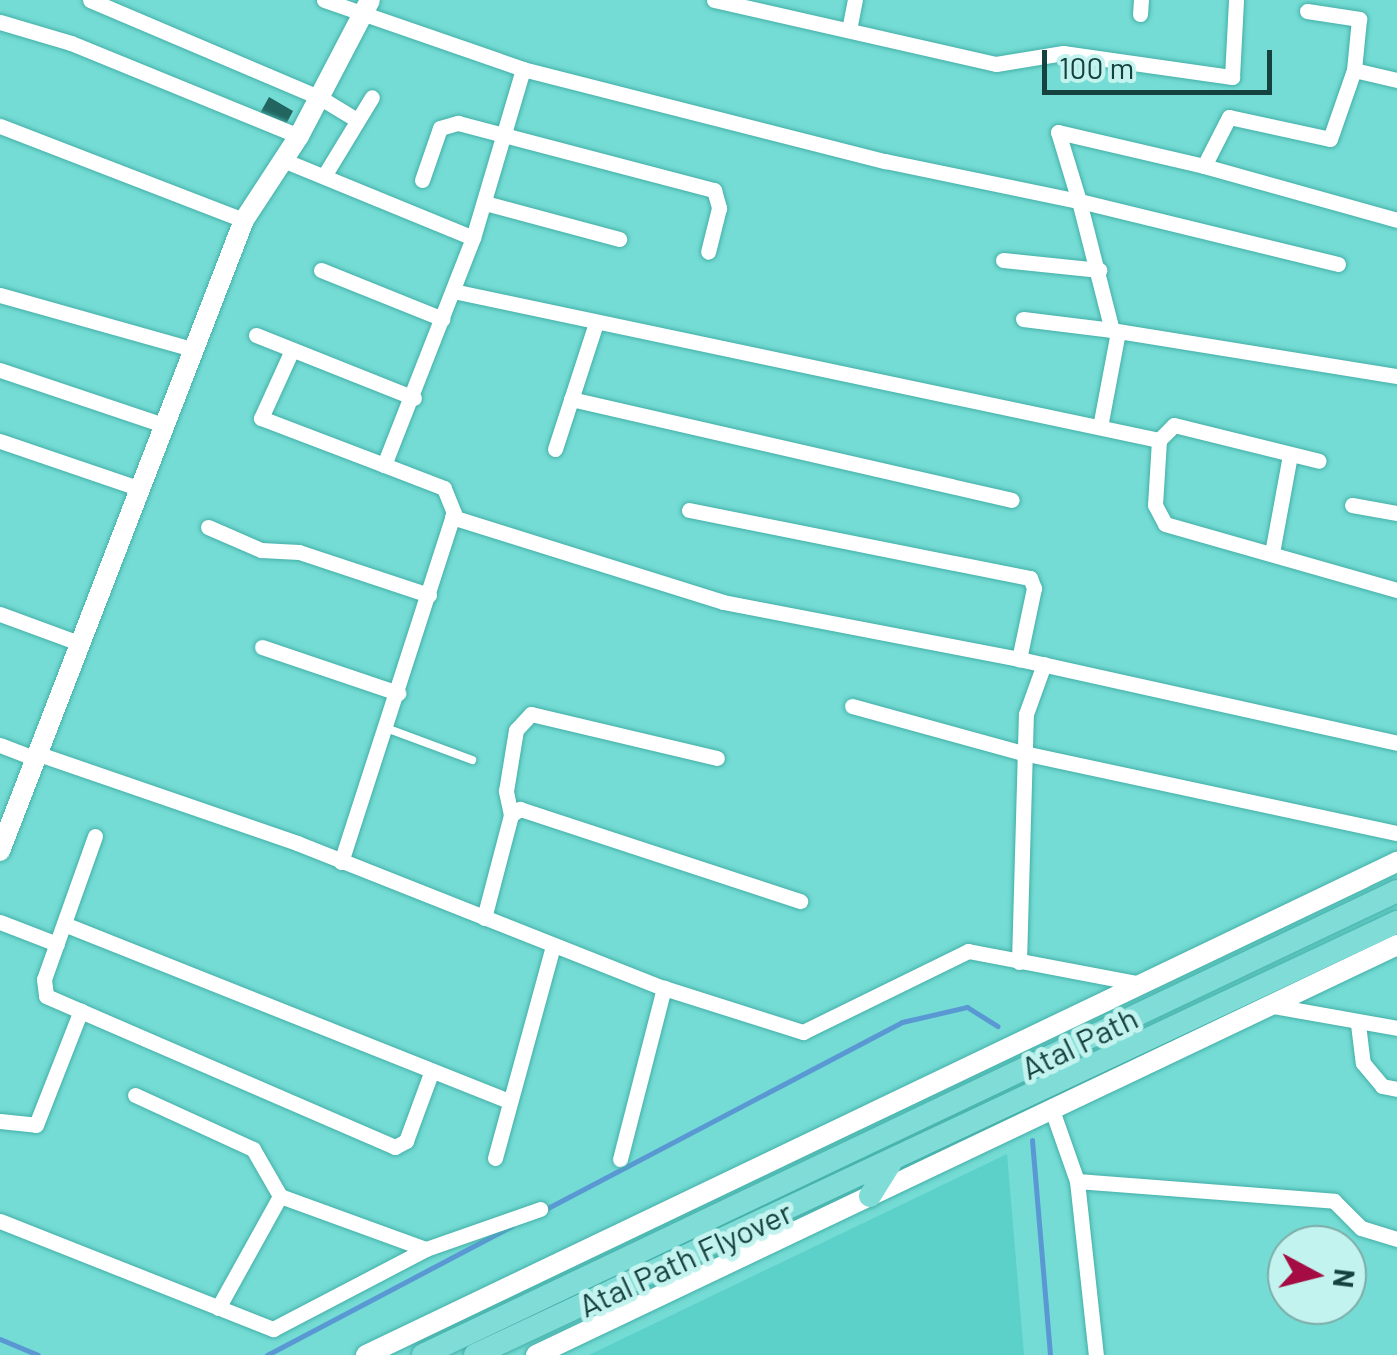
<!DOCTYPE html>
<html>
<head>
<meta charset="utf-8">
<style>
  body { margin:0 }
  #map { position:relative; width:1397px; height:1355px; overflow:hidden; background:#74dcd4; font-family:Barlow,sans-serif }
  div>[style] { position:absolute }
  .built>* { inset:0; background:#5bd1c9 }
  .stream>* { height:5px; margin:-2.5px; padding:0 2.5px; transform-origin:2.5px; border-radius:2.5px; background:#5a98d4 }
  .building>* { inset:0; background:#226560 }
  .roads { filter:drop-shadow(0 0 2px #44afa8) drop-shadow(0 0 2px #44afa8) }
  .lane>* { height:8px; margin:-4px; padding:0 4px; transform-origin:4px; border-radius:4px; background:#fff }
  .street>* { height:15px; margin:-7.5px; padding:0 7.5px; transform-origin:7.5px; border-radius:7.5px; background:#fff }
  .secondary>* { height:20px; margin:-10px; padding:0 10px; transform-origin:10px; border-radius:10px; background:#fff }
  .primary>* { height:22px; margin:-11px; padding:0 11px; transform-origin:11px; border-radius:11px; background:#80dcd7 }
  span { translate:-50% -50%; white-space:nowrap; text-align:center; line-height:1.15; -webkit-text-stroke:10px #c3f3ee; paint-order:stroke }
  .street-label { font-size:32px; color:#15423f }
  .north { position:absolute; left:1267px; top:1225px; width:100px; height:100px; box-sizing:border-box; background:#c3f3ee; border:2px solid #7daca8; border-radius:50%; rotate:97deg; font-size:28px; font-weight:700; line-height:40px; text-align:center; color:#15423f }
  .north::after { content:''; display:block; margin:auto; width:35px; height:45px; background:#a40c43; clip-path:polygon(50% 0,100% 100%,50% 72%,0 100%) }
  .scale { position:absolute; left:1042px; top:50px; width:230px; height:45px; box-sizing:border-box; border:5px solid #15423f; border-top:0; padding-left:12px; font-size:30px; line-height:35px; white-space:nowrap; color:#15423f; -webkit-text-stroke:8px #c3f3ee; paint-order:stroke }
</style>
</head>
<body>
<div id="map">
  <div class="built">
    <i style="clip-path:polygon(1007px 1154px,1024px 1355px,589px 1355px)"></i>
  </div>
  <div class="stream">
    <i style="left:1032px;top:1140px;width:216px;rotate:85.2deg"></i>
    <i style="left:544px;top:1210px;width:404px;rotate:-27.7deg"></i>
    <i style="left:902px;top:1022px;width:67px;rotate:-13deg"></i>
    <i style="left:967px;top:1007px;width:36px;rotate:32deg"></i>
    <i style="left:0;top:1339px;width:41px;rotate:22.8deg"></i>
    <i style="left:267px;top:1355px;width:277px;rotate:-27.8deg"></i>
  </div>
  <div class="building">
    <i style="clip-path:polygon(269px 97px,293px 111px,284px 128px,259px 115px)"></i>
  </div>
  <div class="roads">
    <div class="lane">
      <i style="left:386px;top:728px;width:92px;rotate:20.4deg"></i>
    </div>
    <div class="street">
      <i style="left:90px;top:0;width:249px;rotate:23deg"></i>
      <i style="left:319px;top:97px;width:44px;rotate:31.2deg"></i>
      <i style="left:324px;top:0;width:211px;rotate:19.1deg"></i>
      <i style="left:523px;top:69px;width:374px;rotate:14.3deg"></i>
      <i style="left:885px;top:161px;width:198px;rotate:11.7deg"></i>
      <i style="left:1079px;top:201px;width:72px;rotate:-106.9deg"></i>
      <i style="left:1058px;top:132px;width:150px;rotate:13.1deg"></i>
      <i style="left:1204px;top:166px;width:55px;rotate:-63deg"></i>
      <i style="left:1229px;top:117px;width:103px;rotate:12.3deg"></i>
      <i style="left:1330px;top:139px;width:73px;rotate:-70.8deg"></i>
      <i style="left:1354px;top:70px;width:44px;rotate:13.1deg"></i>
      <i style="left:714px;top:0;width:289px;rotate:12.8deg"></i>
      <i style="left:996px;top:64px;width:68px;rotate:-9.3deg"></i>
      <i style="left:1063px;top:53px;width:171px;rotate:8.1deg"></i>
      <i style="left:1232px;top:77px;width:77px;rotate:-87deg"></i>
      <i style="left:1307px;top:11px;width:53px;rotate:8.7deg"></i>
      <i style="left:1359px;top:19px;width:51px;rotate:95.6deg"></i>
      <i style="left:1140px;top:14px;width:14px;rotate:-86deg"></i>
      <i style="left:0;top:22px;width:74px;rotate:16.5deg"></i>
      <i style="left:71px;top:43px;width:246px;rotate:22.2deg"></i>
      <i style="left:849px;top:30px;width:31px;rotate:-79deg"></i>
      <i style="left:0;top:126px;width:261px;rotate:21.1deg"></i>
      <i style="left:283px;top:160px;width:205px;rotate:22.3deg"></i>
      <i style="left:473px;top:238px;width:176px;rotate:-73.5deg"></i>
      <i style="left:1204px;top:166px;width:200px;rotate:15.6deg"></i>
      <i style="left:324px;top:176px;width:92px;rotate:-58.7deg"></i>
      <i style="left:422px;top:180px;width:55px;rotate:-70.9deg"></i>
      <i style="left:440px;top:128px;width:19px;rotate:-16deg"></i>
      <i style="left:458px;top:123px;width:265px;rotate:14.7deg"></i>
      <i style="left:714px;top:190px;width:19px;rotate:74deg"></i>
      <i style="left:719px;top:208px;width:45px;rotate:104deg"></i>
      <i style="left:485px;top:203px;width:139px;rotate:15deg"></i>
      <i style="left:1003px;top:260px;width:97px;rotate:5.9deg"></i>
      <i style="left:1338px;top:264px;width:267px;rotate:-166.3deg"></i>
      <i style="left:1079px;top:201px;width:133px;rotate:75.7deg"></i>
      <i style="left:1112px;top:330px;width:289px;rotate:9.2deg"></i>
      <i style="left:321px;top:270px;width:131px;rotate:21.9deg"></i>
      <i style="left:453px;top:291px;width:722px;rotate:11.92deg"></i>
      <i style="left:1159px;top:440px;width:65px;rotate:93.5deg"></i>
      <i style="left:1155px;top:505px;width:21px;rotate:62deg"></i>
      <i style="left:1165px;top:524px;width:241px;rotate:15.9deg"></i>
      <i style="left:0;top:295px;width:199px;rotate:15.7deg"></i>
      <i style="left:1023px;top:319px;width:90px;rotate:7deg"></i>
      <i style="left:256px;top:335px;width:170px;rotate:21.7deg"></i>
      <i style="left:292px;top:350px;width:75px;rotate:114.5deg"></i>
      <i style="left:261px;top:418px;width:132px;rotate:20.9deg"></i>
      <i style="left:0;top:370px;width:172px;rotate:18.6deg"></i>
      <i style="left:571px;top:399px;width:452px;rotate:12.9deg"></i>
      <i style="left:1100px;top:427px;width:97px;rotate:-79.3deg"></i>
      <i style="left:1159px;top:440px;width:21px;rotate:-45deg"></i>
      <i style="left:1174px;top:425px;width:149px;rotate:13.9deg"></i>
      <i style="left:0;top:441px;width:146px;rotate:18.8deg"></i>
      <i style="left:555px;top:449px;width:129px;rotate:-72deg"></i>
      <i style="left:1352px;top:505px;width:46px;rotate:10.1deg"></i>
      <i style="left:689px;top:510px;width:348px;rotate:11.3deg"></i>
      <i style="left:1030px;top:578px;width:11px;rotate:68deg"></i>
      <i style="left:1034px;top:588px;width:73px;rotate:101.9deg"></i>
      <i style="left:452px;top:517px;width:284px;rotate:17.4deg"></i>
      <i style="left:723px;top:602px;width:301px;rotate:10.9deg"></i>
      <i style="left:1019px;top:659px;width:387px;rotate:12.5deg"></i>
      <i style="left:208px;top:527px;width:58px;rotate:23.5deg"></i>
      <i style="left:261px;top:550px;width:38px;rotate:3deg"></i>
      <i style="left:299px;top:552px;width:137px;rotate:18.3deg"></i>
      <i style="left:1272px;top:553px;width:100px;rotate:-79.6deg"></i>
      <i style="left:0;top:614px;width:84px;rotate:20.2deg"></i>
      <i style="left:262px;top:647px;width:144px;rotate:18.7deg"></i>
      <i style="left:852px;top:706px;width:177px;rotate:15.4deg"></i>
      <i style="left:1023px;top:753px;width:382px;rotate:12.1deg"></i>
      <i style="left:0;top:745px;width:39px;rotate:21deg"></i>
      <i style="left:39px;top:754px;width:273px;rotate:19deg"></i>
      <i style="left:297px;top:843px;width:395px;rotate:21.6deg"></i>
      <i style="left:664px;top:988px;width:146px;rotate:17.6deg"></i>
      <i style="left:803px;top:1032px;width:184px;rotate:-26.1deg"></i>
      <i style="left:968px;top:951px;width:176px;rotate:10.8deg"></i>
      <i style="left:511px;top:815px;width:25px;rotate:-102deg"></i>
      <i style="left:506px;top:791px;width:62px;rotate:-80.7deg"></i>
      <i style="left:516px;top:730px;width:22px;rotate:-47deg"></i>
      <i style="left:531px;top:714px;width:191px;rotate:13.3deg"></i>
      <i style="left:95px;top:836px;width:152px;rotate:109.6deg"></i>
      <i style="left:44px;top:979px;width:17px;rotate:83deg"></i>
      <i style="left:46px;top:996px;width:380px;rotate:23.4deg"></i>
      <i style="left:395px;top:1147px;width:13px;rotate:-29deg"></i>
      <i style="left:406px;top:1141px;width:72px;rotate:-69.8deg"></i>
      <i style="left:341px;top:862px;width:367px;rotate:-72.1deg"></i>
      <i style="left:454px;top:513px;width:27px;rotate:-112deg"></i>
      <i style="left:444px;top:488px;width:64px;rotate:-159deg"></i>
      <i style="left:384px;top:465px;width:244px;rotate:-68.6deg"></i>
      <i style="left:484px;top:918px;width:106px;rotate:-75.3deg"></i>
      <i style="left:511px;top:815px;width:11px;rotate:-34deg"></i>
      <i style="left:520px;top:809px;width:295px;rotate:18.2deg"></i>
      <i style="left:0;top:922px;width:61px;rotate:21.1deg"></i>
      <i style="left:64px;top:924px;width:479px;rotate:21.7deg"></i>
      <i style="left:1019px;top:962px;width:248px;rotate:-88.4deg"></i>
      <i style="left:1026px;top:714px;width:53px;rotate:-70.2deg"></i>
      <i style="left:1268px;top:1005px;width:131px;rotate:10.1deg"></i>
      <i style="left:1358px;top:1024px;width:39px;rotate:83deg"></i>
      <i style="left:1363px;top:1063px;width:30px;rotate:50deg"></i>
      <i style="left:1382px;top:1086px;width:15px;rotate:11deg"></i>
      <i style="left:135px;top:1095px;width:130px;rotate:24.6deg"></i>
      <i style="left:253px;top:1149px;width:54px;rotate:60.1deg"></i>
      <i style="left:1052px;top:1110px;width:75px;rotate:70.6deg"></i>
      <i style="left:1077px;top:1181px;width:175px;rotate:83.8deg"></i>
      <i style="left:0;top:1121px;width:36px;rotate:6deg"></i>
      <i style="left:36px;top:1125px;width:123px;rotate:-68.6deg"></i>
      <i style="left:495px;top:1158px;width:220px;rotate:-74.7deg"></i>
      <i style="left:620px;top:1159px;width:177px;rotate:-75.6deg"></i>
      <i style="left:1077px;top:1181px;width:258px;rotate:4.4deg"></i>
      <i style="left:1334px;top:1201px;width:38px;rotate:45deg"></i>
      <i style="left:1361px;top:1228px;width:38px;rotate:17deg"></i>
      <i style="left:0;top:1221px;width:294px;rotate:21.6deg"></i>
      <i style="left:273px;top:1329px;width:173px;rotate:-27.6deg"></i>
      <i style="left:426px;top:1249px;width:121px;rotate:-19.3deg"></i>
      <i style="left:218px;top:1308px;width:128px;rotate:-61deg"></i>
      <i style="left:280px;top:1196px;width:155px;rotate:20deg"></i>
    </div>
    <div class="secondary">
      <i style="left:0;top:851px;width:677px;rotate:-68.86deg"></i>
      <i style="left:244px;top:220px;width:100px;rotate:-56.8deg"></i>
      <i style="left:299px;top:136px;width:153px;rotate:-62.4deg"></i>
      <i style="left:366px;top:1355px;width:1143px;rotate:-25.56deg"></i>
      <i style="left:536px;top:1355px;width:954px;rotate:-25.46deg"></i>
    </div>
    <div class="primary">
      <i style="left:870px;top:1196px;width:39px;rotate:-58deg"></i>
      <i style="left:423px;top:1355px;width:1079px;rotate:-25.47deg"></i>
      <i style="left:475px;top:1355px;width:1019px;rotate:-25.16deg"></i>
    </div>
  </div>
  <div class="street-label">
    <span style="left:1079px;top:1042px;rotate:-26deg">Atal Path</span>
    <span style="left:685px;top:1258px;rotate:-25deg">Atal Path Flyover</span>
  </div>
  <div class="north">N</div>
  <div class="scale">100 m</div>
</div>
</body>
</html>
